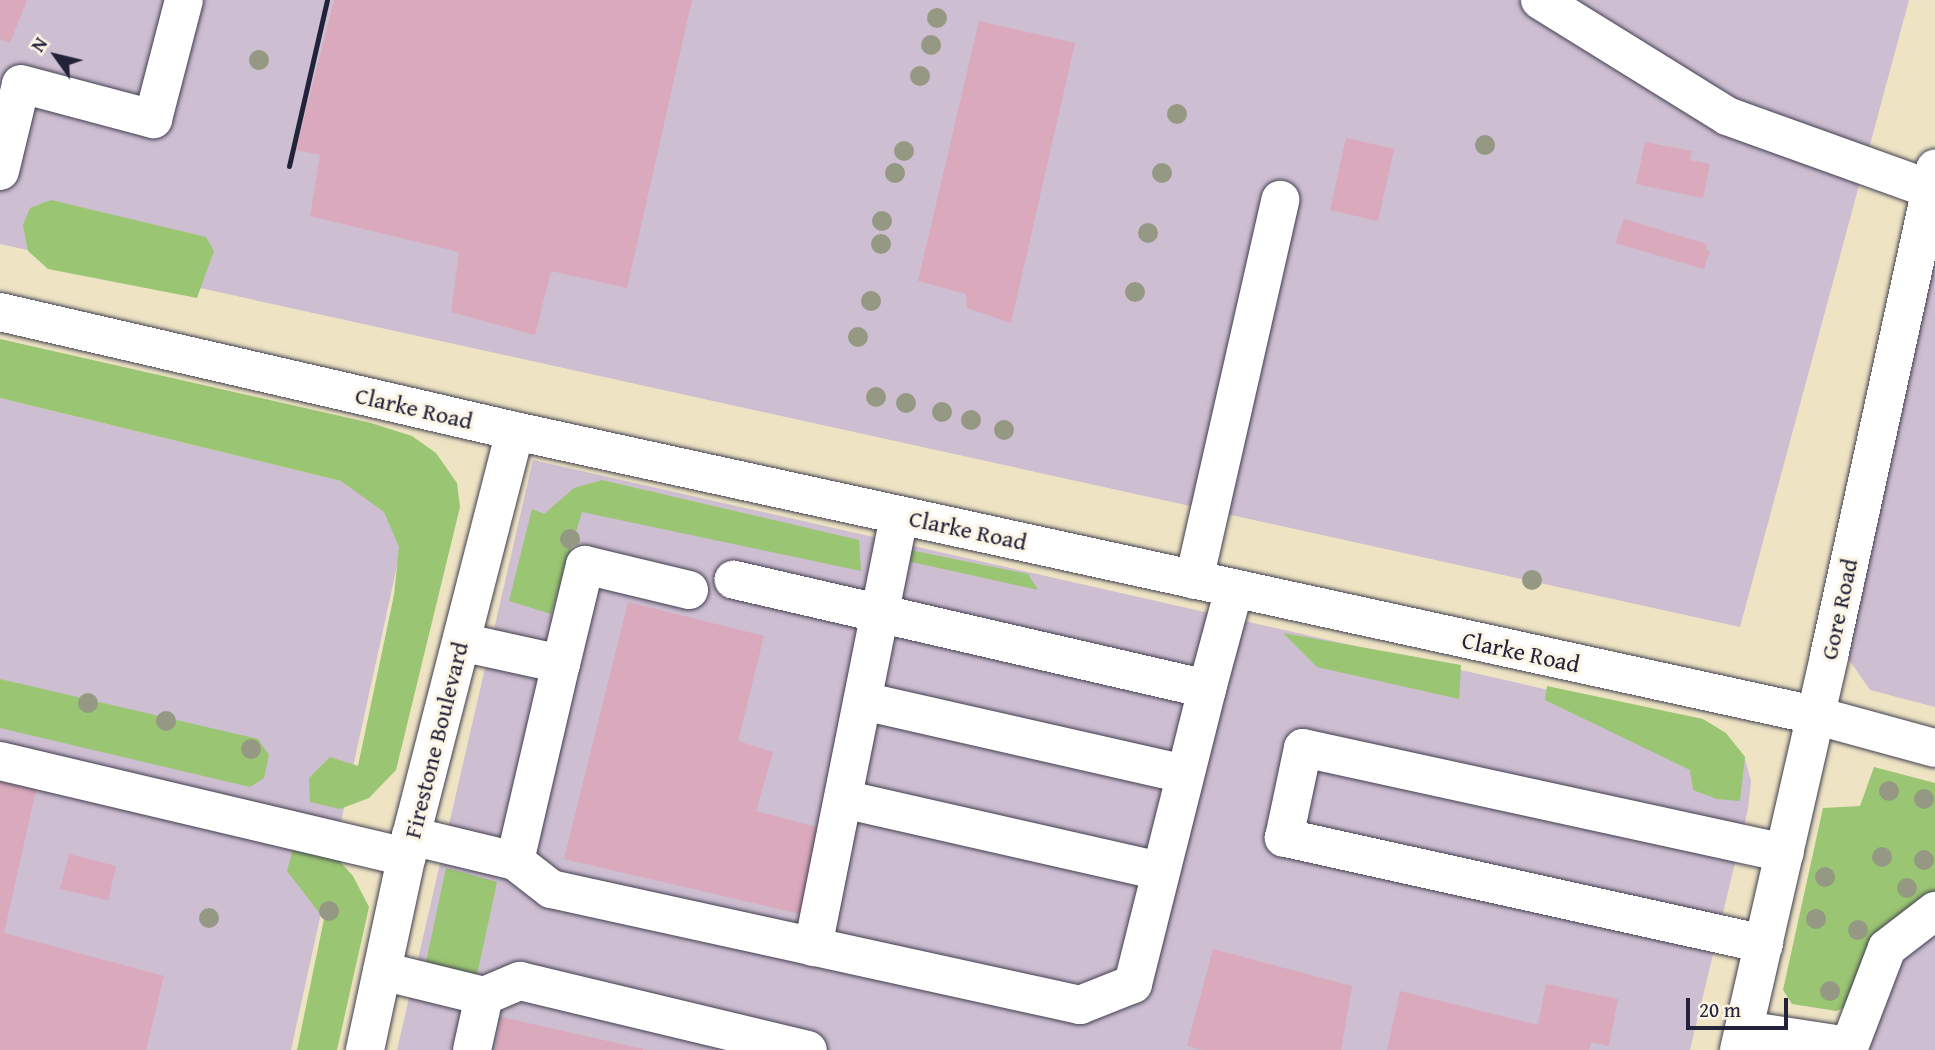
<!DOCTYPE html>
<html>
<head>
<meta charset="utf-8">
<style>
  body { margin:0 }
  #map { position:relative; width:1935px; height:1050px; overflow:hidden; background:#eee4c4; font-family:"Gentium Book Plus",serif }
  div>[style] { position:absolute }
  .industrial>* { inset:0; background:#cebed1 }
  .green>* { inset:0; background:#9ac572 }
  .building>* { inset:0; background:#daa9bb }
  .roads { filter:drop-shadow(0 0 2px #413f50) drop-shadow(0 0 2px #413f50) }
  .minor>* { height:38px; margin:-19px; padding:0 19px; transform-origin:19px; border-radius:19px; background:#fff }
  .major>* { height:38px; margin:-19px; padding:0 19px; transform-origin:19px; border-radius:19px; background:#fff }
  .rail>* { height:5px; margin:-2.5px; padding:0 2.5px; transform-origin:2.5px; border-radius:2.5px; background:#22223b }
  .trees>* { width:20px; height:20px; margin:-10px; border-radius:50%; background:#959983 }
  span { translate:-50% -50%; white-space:nowrap; text-align:center; line-height:1.15; -webkit-text-stroke:6px #fcf5e5; paint-order:stroke }
  .street-label { font-size:24px; color:#22223b }
  .north { position:absolute; left:21px; top:21px; width:70px; height:70px; -webkit-text-stroke:5px #fcf5e5; paint-order:stroke; rotate:304deg; font-size:19px; font-weight:700; line-height:28px; text-align:center; color:#22223b }
  .north::after { content:''; display:block; margin:auto; width:24px; height:32px; background:#22223b; clip-path:polygon(50% 0,100% 100%,50% 72%,0 100%) }
  .scale { position:absolute; left:1686px; top:998px; width:102px; height:32px; box-sizing:border-box; border:4px solid #22223b; border-top:0; padding-left:9px; font-size:21px; line-height:24px; white-space:nowrap; color:#22223b; -webkit-text-stroke:5px #fcf5e5; paint-order:stroke }
</style>
</head>
<body>
<div id="map">
  <div class="industrial">
    <i style="clip-path:polygon(0 0,1909px 0,1740px 627px,0 244px)"></i>
    <i style="clip-path:polygon(1935px 256px,1935px 707px,1870px 690px,1847px 657px)"></i>
    <i style="clip-path:polygon(0 398px,341px 481px,413px 493px,291px 1050px,0 1050px)"></i>
    <i style="clip-path:polygon(533px 460px,1699px 724px,1744px 756px,1751px 781px,1748px 809px,1690px 1050px,397px 1050px)"></i>
    <i style="clip-path:polygon(1935px 895px,1935px 1050px,1835px 1050px,1872px 935px)"></i>
  </div>
  <div class="green">
    <i style="clip-path:polygon(51px 200px,206px 237px,214px 251px,197px 298px,48px 269px,28px 251px,23px 225px,30px 208px)"></i>
    <i style="clip-path:polygon(0 339px,371px 423px,412px 436px,436px 453px,457px 483px,460px 507px,396px 770px,369px 798px,340px 809px,310px 802px,309px 778px,330px 757px,358px 766px,394px 595px,399px 547px,384px 512px,341px 481px,0 398px)"></i>
    <i style="clip-path:polygon(602px 480px,859px 540px,861px 571px,582px 512px,551px 614px,509px 601px,532px 509px,544px 514px,574px 488px)"></i>
    <i style="clip-path:polygon(905px 549px,1028px 574px,1038px 590px,903px 560px)"></i>
    <i style="clip-path:polygon(1283px 633px,1461px 665px,1459px 699px,1317px 667px)"></i>
    <i style="clip-path:polygon(0 679px,258px 739px,269px 755px,264px 778px,250px 787px,0 728px)"></i>
    <i style="clip-path:polygon(1547px 686px,1703px 719px,1726px 733px,1745px 757px,1740px 801px,1717px 799px,1693px 790px,1690px 770px,1545px 700px)"></i>
    <i style="clip-path:polygon(1874px 767px,1935px 783px,1935px 895px,1872px 935px,1851px 1005px,1836px 1011px,1792px 1004px,1783px 990px,1823px 808px,1860px 806px)"></i>
    <i style="clip-path:polygon(294px 845px,335px 856px,353px 876px,369px 907px,337px 1050px,297px 1050px,324px 919px,287px 871px)"></i>
    <i style="clip-path:polygon(446px 868px,497px 882px,477px 975px,426px 962px)"></i>
  </div>
  <div class="building">
    <i style="clip-path:polygon(0 0,27px 0,10px 43px,0 39px)"></i>
    <i style="clip-path:polygon(334px 0,692px 0,627px 288px,551px 271px,535px 335px,451px 312px,459px 252px,310px 216px,320px 155px,296px 150px)"></i>
    <i style="clip-path:polygon(979px 21px,1075px 43px,1011px 323px,967px 308px,966px 294px,918px 281px)"></i>
    <i style="clip-path:polygon(1346px 138px,1394px 149px,1378px 221px,1330px 210px)"></i>
    <i style="clip-path:polygon(1645px 142px,1692px 151px,1690px 160px,1710px 164px,1703px 198px,1636px 184px)"></i>
    <i style="clip-path:polygon(1624px 219px,1707px 244px,1706px 250px,1710px 251px,1704px 269px,1615px 243px)"></i>
    <i style="clip-path:polygon(628px 602px,764px 636px,738px 741px,773px 752px,756px 811px,820px 828px,800px 914px,564px 859px)"></i>
    <i style="clip-path:polygon(0 782px,36px 790px,4px 933px,164px 976px,146px 1050px,0 1050px)"></i>
    <i style="clip-path:polygon(69px 854px,116px 866px,108px 900px,60px 889px)"></i>
    <i style="clip-path:polygon(1213px 949px,1352px 986px,1341px 1050px,1202px 1050px,1187px 1046px)"></i>
    <i style="clip-path:polygon(1546px 984px,1618px 999px,1609px 1046px,1591px 1042px,1589px 1050px,1387px 1050px,1400px 991px,1538px 1025px)"></i>
    <i style="clip-path:polygon(501px 1017px,643px 1049px,643px 1050px,495px 1050px)"></i>
  </div>
  <div class="roads">
    <div class="minor">
      <i style="left:1540px;top:0;width:220px;rotate:31.8deg"></i>
      <i style="left:1727px;top:116px;width:216px;rotate:19.8deg"></i>
      <i style="left:0;top:171px;width:89px;rotate:-76.4deg"></i>
      <i style="left:21px;top:84px;width:137px;rotate:14.9deg"></i>
      <i style="left:153px;top:119px;width:123px;rotate:-75.4deg"></i>
      <i style="left:1194px;top:580px;width:390px;rotate:-77.2deg"></i>
      <i style="left:561px;top:664px;width:102px;rotate:-76.4deg"></i>
      <i style="left:585px;top:565px;width:107px;rotate:13.5deg"></i>
      <i style="left:1207px;top:689px;width:104px;rotate:-74.9deg"></i>
      <i style="left:863px;top:701px;width:329px;rotate:12.8deg"></i>
      <i style="left:0;top:761px;width:418px;rotate:13.3deg"></i>
      <i style="left:843px;top:799px;width:324px;rotate:12.8deg"></i>
      <i style="left:411px;top:836px;width:107px;rotate:13.5deg"></i>
      <i style="left:515px;top:861px;width:202px;rotate:-76.9deg"></i>
      <i style="left:561px;top:664px;width:102px;rotate:-167.6deg"></i>
      <i style="left:515px;top:861px;width:46px;rotate:37.9deg"></i>
      <i style="left:551px;top:889px;width:542px;rotate:12.37deg"></i>
      <i style="left:1080px;top:1005px;width:57px;rotate:-21.6deg"></i>
      <i style="left:1133px;top:984px;width:304px;rotate:-75.9deg"></i>
      <i style="left:1207px;top:689px;width:486px;rotate:-167deg"></i>
      <i style="left:1764px;top:944px;width:492px;rotate:-167.5deg"></i>
      <i style="left:1284px;top:838px;width:92px;rotate:-78.1deg"></i>
      <i style="left:1303px;top:748px;width:493px;rotate:12.3deg"></i>
      <i style="left:813px;top:947px;width:440px;rotate:-78.7deg"></i>
      <i style="left:382px;top:971px;width:105px;rotate:13.8deg"></i>
      <i style="left:484px;top:996px;width:55px;rotate:102.5deg"></i>
      <i style="left:484px;top:996px;width:39px;rotate:-23deg"></i>
      <i style="left:520px;top:981px;width:296px;rotate:13.5deg"></i>
      <i style="left:1744px;top:1030px;width:106px;rotate:8.7deg"></i>
      <i style="left:365px;top:1050px;width:219px;rotate:-77.9deg"></i>
      <i style="left:411px;top:836px;width:418px;rotate:-75.6deg"></i>
      <i style="left:1848px;top:1050px;width:109px;rotate:-69.1deg"></i>
      <i style="left:1887px;top:948px;width:61px;rotate:-37.6deg"></i>
    </div>
    <div class="major">
      <i style="left:0;top:312px;width:529px;rotate:13.01deg"></i>
      <i style="left:515px;top:431px;width:1330px;rotate:12.33deg"></i>
      <i style="left:1814px;top:715px;width:125px;rotate:15.3deg"></i>
      <i style="left:1739px;top:1050px;width:404px;rotate:-77.1deg"></i>
      <i style="left:1829px;top:656px;width:499px;rotate:-77.7deg"></i>
    </div>
  </div>
  <div class="rail">
    <i style="left:289px;top:166px;width:170px;rotate:-77.1deg"></i>
  </div>
  <div class="trees">
    <i style="left:937px;top:18px"></i>
    <i style="left:931px;top:45px"></i>
    <i style="left:259px;top:60px"></i>
    <i style="left:920px;top:76px"></i>
    <i style="left:1177px;top:114px"></i>
    <i style="left:1485px;top:145px"></i>
    <i style="left:904px;top:151px"></i>
    <i style="left:895px;top:173px"></i>
    <i style="left:1162px;top:173px"></i>
    <i style="left:882px;top:221px"></i>
    <i style="left:1148px;top:233px"></i>
    <i style="left:881px;top:244px"></i>
    <i style="left:1135px;top:292px"></i>
    <i style="left:871px;top:301px"></i>
    <i style="left:858px;top:337px"></i>
    <i style="left:876px;top:397px"></i>
    <i style="left:906px;top:403px"></i>
    <i style="left:942px;top:412px"></i>
    <i style="left:971px;top:420px"></i>
    <i style="left:1004px;top:430px"></i>
    <i style="left:570px;top:539px"></i>
    <i style="left:1532px;top:580px"></i>
    <i style="left:88px;top:703px"></i>
    <i style="left:166px;top:721px"></i>
    <i style="left:251px;top:749px"></i>
    <i style="left:1889px;top:791px"></i>
    <i style="left:1924px;top:799px"></i>
    <i style="left:1882px;top:857px"></i>
    <i style="left:1924px;top:860px"></i>
    <i style="left:1825px;top:877px"></i>
    <i style="left:1907px;top:888px"></i>
    <i style="left:329px;top:911px"></i>
    <i style="left:209px;top:918px"></i>
    <i style="left:1816px;top:919px"></i>
    <i style="left:1858px;top:930px"></i>
    <i style="left:1830px;top:991px"></i>
  </div>
  <div class="street-label">
    <span style="left:414px;top:408px;rotate:13deg">Clarke Road</span>
    <span style="left:968px;top:530px;rotate:12deg">Clarke Road</span>
    <span style="left:1839px;top:609px;rotate:-78deg">Gore Road</span>
    <span style="left:1521px;top:652px;rotate:12deg">Clarke Road</span>
    <span style="left:436px;top:740px;rotate:-76deg">Firestone Boulevard</span>
  </div>
  <div class="north">N</div>
  <div class="scale">20 m</div>
</div>
</body>
</html>
